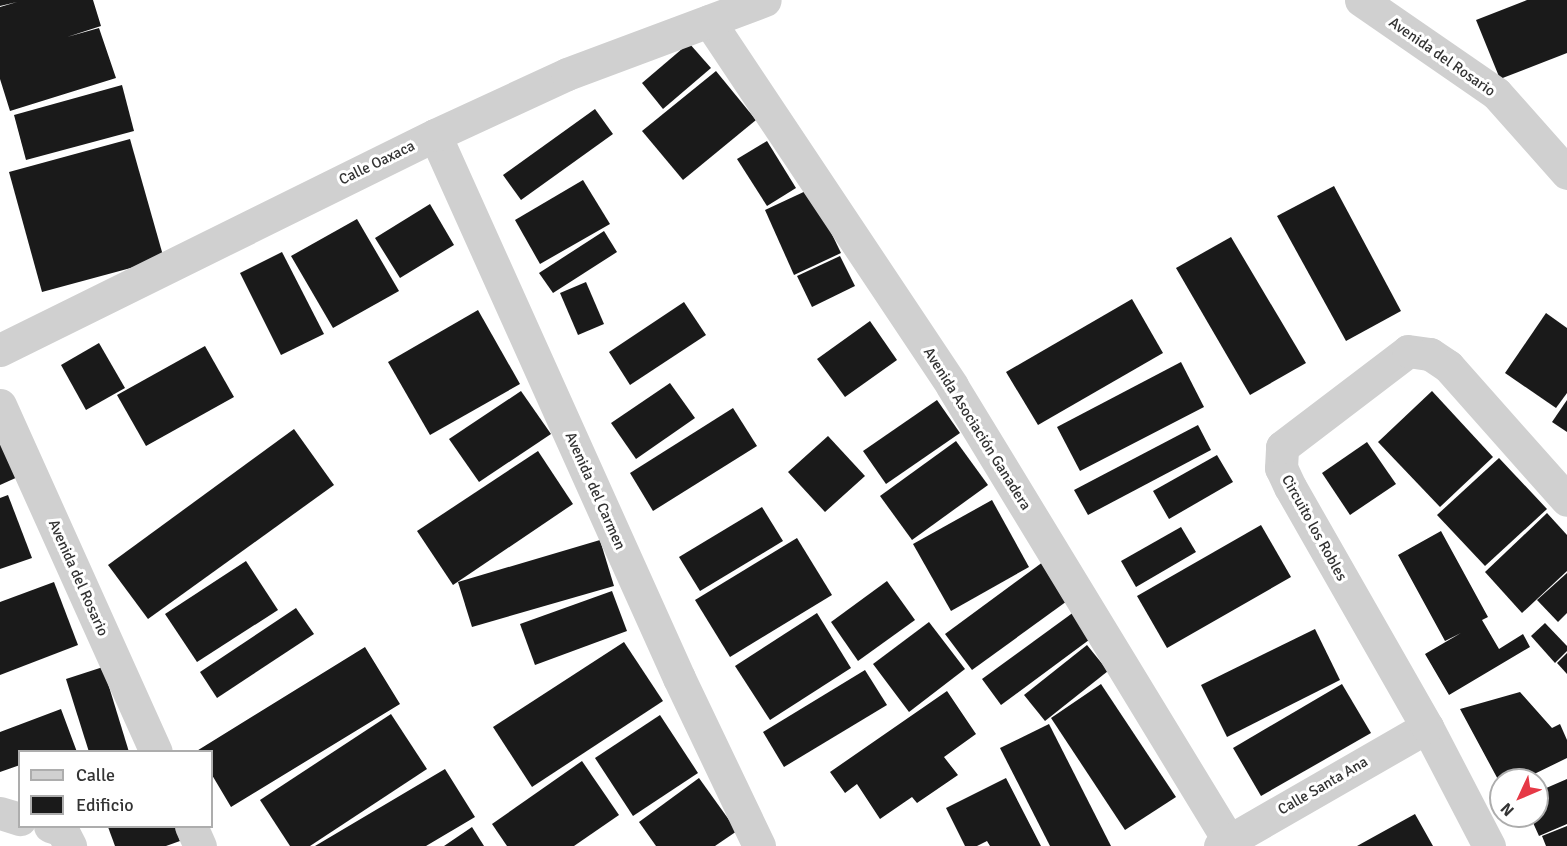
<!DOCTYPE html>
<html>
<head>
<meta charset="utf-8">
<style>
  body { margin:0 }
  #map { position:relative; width:1567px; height:846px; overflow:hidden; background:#fff; font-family:Signika,sans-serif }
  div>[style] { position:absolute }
  .building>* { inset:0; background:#1a1a1a }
  .minor>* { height:33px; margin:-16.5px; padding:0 16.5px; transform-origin:16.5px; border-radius:16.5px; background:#d0d0d0 }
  span { translate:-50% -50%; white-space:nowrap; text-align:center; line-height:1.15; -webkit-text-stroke:6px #fff; paint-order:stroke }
  .street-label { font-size:15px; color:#333 }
  .legend { position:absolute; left:18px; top:750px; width:195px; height:78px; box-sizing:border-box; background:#fff; border:2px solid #adadad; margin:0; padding:8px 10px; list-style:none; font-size:18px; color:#333 }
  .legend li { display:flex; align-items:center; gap:12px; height:30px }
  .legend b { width:30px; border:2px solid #adadad }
  .north { position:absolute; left:1489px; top:768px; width:60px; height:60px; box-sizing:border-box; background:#fff; border:2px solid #adadad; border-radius:50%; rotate:226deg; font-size:16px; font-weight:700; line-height:24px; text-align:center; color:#333 }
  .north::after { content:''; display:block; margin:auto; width:21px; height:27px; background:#e63946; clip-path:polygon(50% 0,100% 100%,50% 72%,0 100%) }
</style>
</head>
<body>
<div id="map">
  <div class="building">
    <i style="clip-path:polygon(0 0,93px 0,101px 26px,67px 37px,99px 28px,116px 78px,10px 111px,0 79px,0 7px,17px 2px,0 6px)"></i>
    <i style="clip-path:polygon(1527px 0,1567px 0,1567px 53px,1500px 79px,1476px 20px)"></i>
    <i style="clip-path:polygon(689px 43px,711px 68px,663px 109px,642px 83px)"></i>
    <i style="clip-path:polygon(716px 71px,756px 120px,683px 180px,642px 131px)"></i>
    <i style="clip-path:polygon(122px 85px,134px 131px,26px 160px,14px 115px)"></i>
    <i style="clip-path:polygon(595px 109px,613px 134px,521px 200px,503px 175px)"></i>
    <i style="clip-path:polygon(130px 139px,164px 259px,42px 292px,9px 172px)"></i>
    <i style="clip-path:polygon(767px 141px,796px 188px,767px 206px,737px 159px)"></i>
    <i style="clip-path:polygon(583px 180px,610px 224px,540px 264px,515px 220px)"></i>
    <i style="clip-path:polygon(1334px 186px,1401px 311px,1346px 341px,1277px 216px)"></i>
    <i style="clip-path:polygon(810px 189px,841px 253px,794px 275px,765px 210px)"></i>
    <i style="clip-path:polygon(430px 204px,454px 245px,400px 278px,375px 238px)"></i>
    <i style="clip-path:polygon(357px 219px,399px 291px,333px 328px,291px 256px)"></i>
    <i style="clip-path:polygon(604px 231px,617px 252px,553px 293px,539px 273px)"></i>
    <i style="clip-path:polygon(1231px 237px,1306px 363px,1250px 395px,1176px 268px)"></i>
    <i style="clip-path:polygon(282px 252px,324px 334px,281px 355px,240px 273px)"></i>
    <i style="clip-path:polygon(840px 256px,855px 286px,812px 307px,797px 276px)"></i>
    <i style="clip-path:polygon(586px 282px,604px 324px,578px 335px,560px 293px)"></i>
    <i style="clip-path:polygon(1132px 299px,1163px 353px,1038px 425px,1006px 372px)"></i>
    <i style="clip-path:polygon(684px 302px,706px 335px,630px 385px,609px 352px)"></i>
    <i style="clip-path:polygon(478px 310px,520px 384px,430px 435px,388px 362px)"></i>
    <i style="clip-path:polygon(1546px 313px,1567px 328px,1567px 393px,1556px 408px,1505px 373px)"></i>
    <i style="clip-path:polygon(870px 321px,897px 360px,845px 397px,817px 359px)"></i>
    <i style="clip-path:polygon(99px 343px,125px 388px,86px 410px,61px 365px)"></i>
    <i style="clip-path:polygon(205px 346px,234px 397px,146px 446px,117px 395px)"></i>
    <i style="clip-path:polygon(1181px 362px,1204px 407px,1080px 471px,1057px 427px)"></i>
    <i style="clip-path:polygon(670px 383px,695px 418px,636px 459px,611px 423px)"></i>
    <i style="clip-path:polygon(521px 391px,551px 434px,479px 482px,449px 439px)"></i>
    <i style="clip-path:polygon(1432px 391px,1493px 457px,1440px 507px,1378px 442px)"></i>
    <i style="clip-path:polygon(937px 400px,960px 433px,886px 484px,863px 451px)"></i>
    <i style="clip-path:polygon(1567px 400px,1567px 432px,1552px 422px)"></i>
    <i style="clip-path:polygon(733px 408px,757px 446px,653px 511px,630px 473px)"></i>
    <i style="clip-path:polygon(1198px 425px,1211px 450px,1088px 515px,1074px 490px)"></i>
    <i style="clip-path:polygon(294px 429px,334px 485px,148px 619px,108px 565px)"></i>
    <i style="clip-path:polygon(0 431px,20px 476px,0 485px)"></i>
    <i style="clip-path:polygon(828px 436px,865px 476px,825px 512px,788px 472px)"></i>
    <i style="clip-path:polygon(956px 441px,988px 485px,912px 540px,880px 496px)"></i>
    <i style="clip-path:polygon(1367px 442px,1396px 484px,1350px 515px,1322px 473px)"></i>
    <i style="clip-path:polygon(538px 451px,573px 504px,453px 585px,417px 531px)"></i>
    <i style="clip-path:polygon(1217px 455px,1233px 482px,1169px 519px,1153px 491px)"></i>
    <i style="clip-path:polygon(1499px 458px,1547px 509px,1485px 566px,1437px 515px)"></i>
    <i style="clip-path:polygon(8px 495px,32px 558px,0 569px,0 498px)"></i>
    <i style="clip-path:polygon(992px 500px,1029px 567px,951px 611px,913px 544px)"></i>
    <i style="clip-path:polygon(762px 507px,783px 541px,700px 591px,679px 557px)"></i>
    <i style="clip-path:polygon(1547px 513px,1567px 535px,1567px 571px,1522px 613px,1485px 572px)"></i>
    <i style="clip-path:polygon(1261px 525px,1291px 577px,1167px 648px,1137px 596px)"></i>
    <i style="clip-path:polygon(1181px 527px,1196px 552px,1136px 587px,1121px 561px)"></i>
    <i style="clip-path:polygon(1441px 531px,1488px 617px,1482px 620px,1499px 649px,1523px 634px,1530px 647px,1449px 695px,1425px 654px,1461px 633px,1445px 641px,1398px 555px)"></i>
    <i style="clip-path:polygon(797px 538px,832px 595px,730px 657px,695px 600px)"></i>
    <i style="clip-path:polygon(600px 540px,614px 586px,472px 627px,458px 582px)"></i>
    <i style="clip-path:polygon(1047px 559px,1074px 596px,972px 670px,945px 634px)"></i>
    <i style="clip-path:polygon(246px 561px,278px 610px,197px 662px,165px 614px)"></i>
    <i style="clip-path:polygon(1567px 573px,1567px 613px,1558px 622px,1537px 600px)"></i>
    <i style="clip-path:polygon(887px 581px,915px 620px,858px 661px,831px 622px)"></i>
    <i style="clip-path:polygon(54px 582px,78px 645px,0 675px,0 602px)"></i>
    <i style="clip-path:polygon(612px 591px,627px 631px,535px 665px,520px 624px)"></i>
    <i style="clip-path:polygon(296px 608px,314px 634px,217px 698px,200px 672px)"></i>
    <i style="clip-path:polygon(1078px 609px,1097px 634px,1001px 705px,982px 679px)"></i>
    <i style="clip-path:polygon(817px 613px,851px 668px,770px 720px,735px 666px)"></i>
    <i style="clip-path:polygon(929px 622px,965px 669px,909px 712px,873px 664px)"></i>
    <i style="clip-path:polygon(1545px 623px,1567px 646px,1567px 651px,1555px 663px,1531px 636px)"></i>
    <i style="clip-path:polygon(1315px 629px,1340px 680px,1227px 737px,1201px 685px)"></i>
    <i style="clip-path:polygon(624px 642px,663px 701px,532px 787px,493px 727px)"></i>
    <i style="clip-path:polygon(1087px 645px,1108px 671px,1045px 721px,1024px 695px)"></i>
    <i style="clip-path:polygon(365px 647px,400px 704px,231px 807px,212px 775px,212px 752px,195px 752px)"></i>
    <i style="clip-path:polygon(1567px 653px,1567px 674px,1557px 663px)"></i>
    <i style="clip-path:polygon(103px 667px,129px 752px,89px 752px,66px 679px)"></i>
    <i style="clip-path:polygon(865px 670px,887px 705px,784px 767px,763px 732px)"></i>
    <i style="clip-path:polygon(1101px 684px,1176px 797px,1125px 830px,1051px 718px)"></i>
    <i style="clip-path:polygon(1342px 684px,1371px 733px,1261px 796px,1233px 748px)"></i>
    <i style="clip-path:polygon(947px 691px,976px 734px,944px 757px,958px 775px,917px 803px,912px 797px,880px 819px,857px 784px,845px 793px,830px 772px)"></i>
    <i style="clip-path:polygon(1520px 692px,1552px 728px,1560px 724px,1567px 740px,1567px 758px,1522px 780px,1501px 780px,1501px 785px,1460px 709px)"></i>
    <i style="clip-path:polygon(61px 709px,77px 752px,20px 752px,20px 765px,0 772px,0 732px)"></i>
    <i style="clip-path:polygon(391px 714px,427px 769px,310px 846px,290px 846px,260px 800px)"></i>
    <i style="clip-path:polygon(660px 715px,698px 773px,633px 816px,595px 758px)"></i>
    <i style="clip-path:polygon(1049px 724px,1111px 846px,1050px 846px,1000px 748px)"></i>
    <i style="clip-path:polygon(582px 761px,619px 815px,574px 846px,507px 846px,492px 824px)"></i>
    <i style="clip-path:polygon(445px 769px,475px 817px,426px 846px,315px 846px)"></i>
    <i style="clip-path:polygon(699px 778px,737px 831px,715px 846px,656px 846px,639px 822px)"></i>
    <i style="clip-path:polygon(1006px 778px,1041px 846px,990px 846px,987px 841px,977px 846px,965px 846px,946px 808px)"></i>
    <i style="clip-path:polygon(1567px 779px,1567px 824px,1539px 836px,1530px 816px,1537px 816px,1537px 792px)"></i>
    <i style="clip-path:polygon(1415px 814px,1433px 846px,1357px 846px)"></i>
    <i style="clip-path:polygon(175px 826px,180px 841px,166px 846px,115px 846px,108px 827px)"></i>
    <i style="clip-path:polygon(1567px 826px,1567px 846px,1546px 846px,1542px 836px)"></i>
    <i style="clip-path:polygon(472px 827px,484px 846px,444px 846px)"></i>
  </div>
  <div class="minor">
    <i style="left:1361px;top:0;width:164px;rotate:34.6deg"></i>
    <i style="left:1496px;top:93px;width:107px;rotate:48.4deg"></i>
    <i style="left:709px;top:21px;width:438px;rotate:56.3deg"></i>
    <i style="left:952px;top:386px;width:539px;rotate:58.67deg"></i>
    <i style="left:435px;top:135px;width:595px;rotate:65.8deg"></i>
    <i style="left:679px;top:678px;width:186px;rotate:64.5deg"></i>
    <i style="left:0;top:350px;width:485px;rotate:-26.3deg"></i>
    <i style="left:435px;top:135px;width:145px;rotate:-24.8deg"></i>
    <i style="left:567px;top:74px;width:211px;rotate:-20.5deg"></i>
    <i style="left:0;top:405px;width:380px;rotate:65.8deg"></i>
    <i style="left:0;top:813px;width:21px;rotate:17deg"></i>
    <i style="left:50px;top:826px;width:13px;rotate:18deg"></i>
    <i style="left:62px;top:830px;width:18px;rotate:63deg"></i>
    <i style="left:191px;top:826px;width:22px;rotate:66deg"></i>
    <i style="left:1220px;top:846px;width:239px;rotate:-29.9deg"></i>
    <i style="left:1489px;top:846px;width:134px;rotate:-117.5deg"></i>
    <i style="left:1427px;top:727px;width:276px;rotate:-119.7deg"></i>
    <i style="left:1290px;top:487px;width:21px;rotate:-115deg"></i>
    <i style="left:1281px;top:468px;width:21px;rotate:-87deg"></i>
    <i style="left:1282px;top:447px;width:158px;rotate:-37.3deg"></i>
    <i style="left:1408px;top:351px;width:22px;rotate:8deg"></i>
    <i style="left:1430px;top:354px;width:22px;rotate:34deg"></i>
    <i style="left:1448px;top:366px;width:179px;rotate:48.4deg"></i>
  </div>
  <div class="street-label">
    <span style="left:1442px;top:57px;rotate:35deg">Avenida del Rosario</span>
    <span style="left:377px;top:163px;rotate:-26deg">Calle Oaxaca</span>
    <span style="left:977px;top:429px;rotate:58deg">Avenida Asociación Ganadera</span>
    <span style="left:595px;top:491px;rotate:66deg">Avenida del Carmen</span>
    <span style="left:1314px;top:528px;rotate:61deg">Circuito los Robles</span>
    <span style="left:78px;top:578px;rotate:66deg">Avenida del Rosario</span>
    <span style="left:1323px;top:786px;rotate:-30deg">Calle Santa Ana</span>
  </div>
  <ul class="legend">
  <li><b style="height:8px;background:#d0d0d0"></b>Calle</li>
  <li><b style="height:16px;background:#1a1a1a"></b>Edificio</li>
  </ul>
  <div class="north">N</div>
</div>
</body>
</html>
